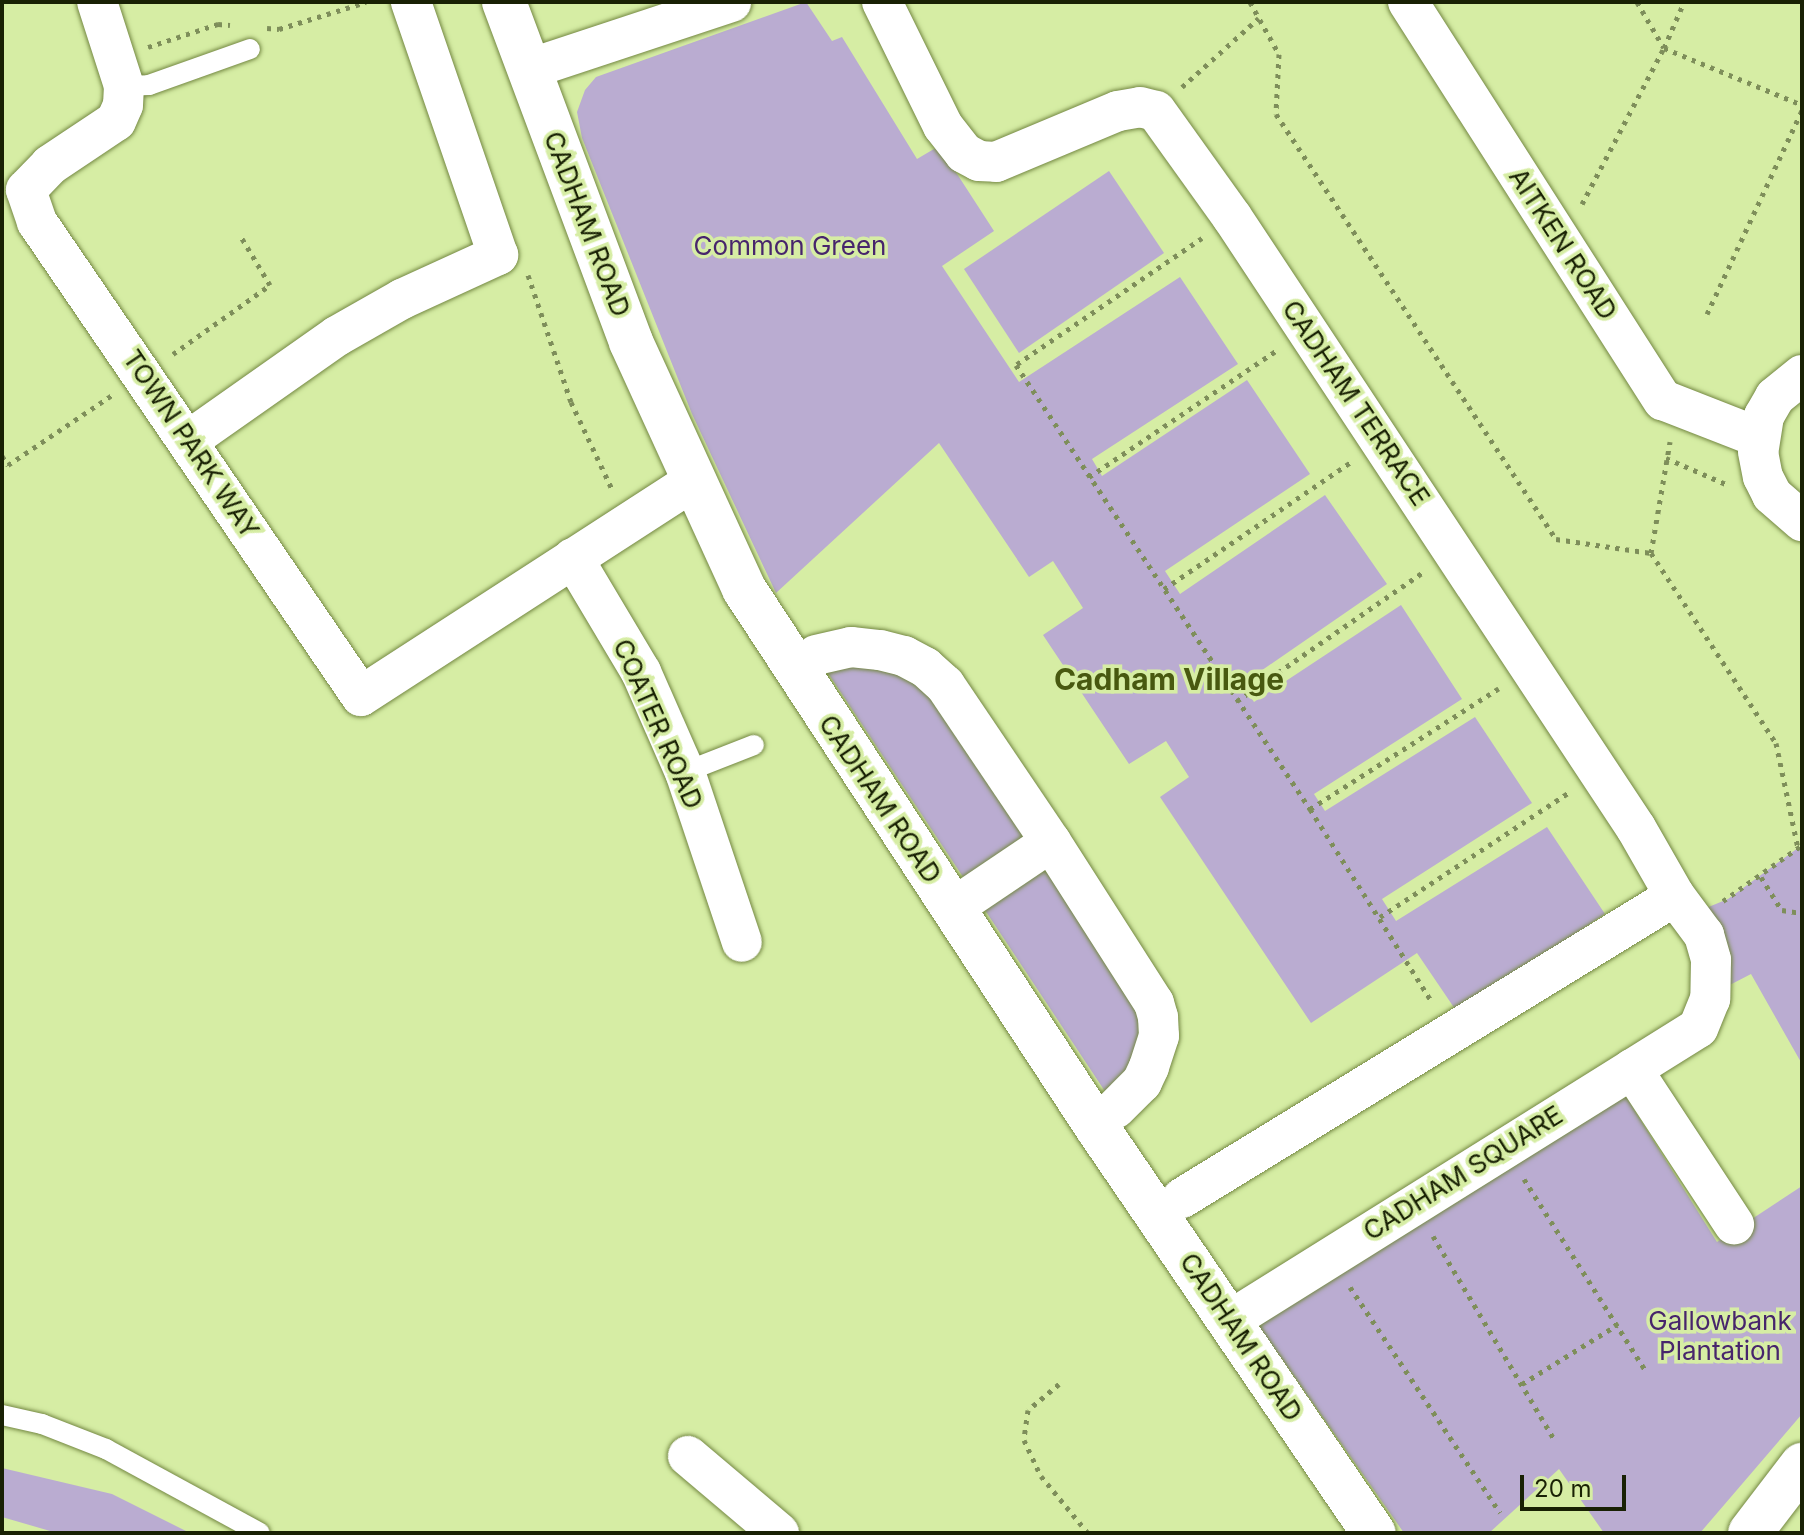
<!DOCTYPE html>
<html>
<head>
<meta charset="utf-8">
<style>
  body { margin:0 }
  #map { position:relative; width:1804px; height:1535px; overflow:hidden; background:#d6eda4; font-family:Inter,sans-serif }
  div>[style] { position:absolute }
  .green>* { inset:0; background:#baacd1 }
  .path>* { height:5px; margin-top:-2.5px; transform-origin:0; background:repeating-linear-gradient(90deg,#7e8e5a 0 4px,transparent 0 10px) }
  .roads { filter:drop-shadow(0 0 2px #748843) drop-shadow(0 0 2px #748843) }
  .service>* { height:20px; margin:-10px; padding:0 10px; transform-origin:10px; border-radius:10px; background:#fff }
  .minor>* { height:40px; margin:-20px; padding:0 20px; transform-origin:20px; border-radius:20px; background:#fff }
  .tertiary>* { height:44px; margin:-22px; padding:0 22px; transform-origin:22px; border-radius:22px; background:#fff }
  .trunk>* { height:44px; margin:-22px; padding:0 22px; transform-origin:22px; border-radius:22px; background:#fff }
  span { translate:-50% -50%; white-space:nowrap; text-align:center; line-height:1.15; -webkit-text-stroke:7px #d6eda4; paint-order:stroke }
  .street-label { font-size:26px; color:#192104 }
  .park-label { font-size:26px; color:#47256c }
  .quarter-label { font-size:30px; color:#485910; font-weight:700 }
  .frame { position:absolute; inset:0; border:4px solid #192104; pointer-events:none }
  .scale { position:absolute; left:1520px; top:1475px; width:106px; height:36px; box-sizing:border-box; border:4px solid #192104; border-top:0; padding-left:10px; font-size:24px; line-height:28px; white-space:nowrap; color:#192104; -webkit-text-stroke:6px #d6eda4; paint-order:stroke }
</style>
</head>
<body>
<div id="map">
  <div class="green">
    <i style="clip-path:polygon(806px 2px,832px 41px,842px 37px,917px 159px,939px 146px,994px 231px,942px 266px,1019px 382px,1180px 277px,1238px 364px,1092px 459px,1102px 476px,1247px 380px,1310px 474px,1165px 571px,1180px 594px,1325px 495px,1387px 584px,1242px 684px,1254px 702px,1401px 605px,1462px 699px,1314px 794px,1325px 811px,1475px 717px,1532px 803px,1382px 899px,1396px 921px,1547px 827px,1605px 914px,1457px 1012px,1417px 953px,1311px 1023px,1160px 797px,1189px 777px,1166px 741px,1129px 764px,1043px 635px,1083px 608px,1053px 561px,1029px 577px,939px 443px,776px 593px,692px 414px,582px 138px,577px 112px,585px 90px,596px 77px)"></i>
    <i style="clip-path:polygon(1109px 171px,1164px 253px,1019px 353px,964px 269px)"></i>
    <i style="clip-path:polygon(816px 655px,904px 656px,1154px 1003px,1116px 1108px)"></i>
    <i style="clip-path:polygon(1802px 845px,1802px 1064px,1751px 974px,1724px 988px,1689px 915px,1728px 899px)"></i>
    <i style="clip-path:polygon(1623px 1092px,1717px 1242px,1802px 1186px,1802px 1414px,1700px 1533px,1604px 1533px,1559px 1469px,1489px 1533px,1404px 1533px,1258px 1325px)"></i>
    <i style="clip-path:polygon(2px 1468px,112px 1494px,190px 1533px,57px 1533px,2px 1517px)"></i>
  </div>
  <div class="path">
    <i style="left:1250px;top:2px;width:60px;rotate:60.9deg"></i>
    <i style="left:1279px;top:54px;width:60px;rotate:92.9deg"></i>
    <i style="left:1276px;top:114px;width:509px;rotate:56.62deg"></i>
    <i style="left:1556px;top:539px;width:96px;rotate:8.4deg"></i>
    <i style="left:1651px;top:553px;width:227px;rotate:56.7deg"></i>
    <i style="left:1776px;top:743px;width:107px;rotate:78.2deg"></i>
    <i style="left:1637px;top:2px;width:53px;rotate:59.6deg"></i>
    <i style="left:1664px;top:48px;width:149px;rotate:22.4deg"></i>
    <i style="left:267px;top:28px;width:12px;rotate:5deg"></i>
    <i style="left:279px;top:29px;width:91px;rotate:-17.2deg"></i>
    <i style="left:148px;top:47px;width:74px;rotate:-18.2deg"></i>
    <i style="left:218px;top:24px;width:12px;rotate:5deg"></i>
    <i style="left:1182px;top:87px;width:103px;rotate:-41.9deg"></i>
    <i style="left:1582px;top:204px;width:176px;rotate:-62.3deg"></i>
    <i style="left:1664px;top:48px;width:50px;rotate:-66.5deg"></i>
    <i style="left:1202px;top:238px;width:225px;rotate:145.7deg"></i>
    <i style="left:1016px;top:365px;width:533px;rotate:56.49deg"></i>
    <i style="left:1310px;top:809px;width:228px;rotate:57.7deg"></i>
    <i style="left:528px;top:275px;width:134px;rotate:71.3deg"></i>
    <i style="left:571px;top:402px;width:96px;rotate:64.8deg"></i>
    <i style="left:1707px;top:314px;width:225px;rotate:-65deg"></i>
    <i style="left:173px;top:354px;width:119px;rotate:-35.4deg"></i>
    <i style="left:270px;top:285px;width:58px;rotate:-121deg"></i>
    <i style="left:2px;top:456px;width:11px;rotate:56deg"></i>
    <i style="left:8px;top:465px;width:125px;rotate:-33.9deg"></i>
    <i style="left:1666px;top:458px;width:68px;rotate:23.5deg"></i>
    <i style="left:1089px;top:477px;width:225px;rotate:-34deg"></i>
    <i style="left:1651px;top:553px;width:113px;rotate:-80.3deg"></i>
    <i style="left:1164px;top:589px;width:226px;rotate:-34.2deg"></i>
    <i style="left:1237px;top:701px;width:226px;rotate:-34.7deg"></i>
    <i style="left:1310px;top:809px;width:224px;rotate:-32.6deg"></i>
    <i style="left:1761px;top:877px;width:39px;rotate:58deg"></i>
    <i style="left:1782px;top:910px;width:20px;rotate:9deg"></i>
    <i style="left:1723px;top:901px;width:97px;rotate:-35.3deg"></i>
    <i style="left:1380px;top:917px;width:225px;rotate:-33.4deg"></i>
    <i style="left:1524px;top:1179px;width:226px;rotate:57.6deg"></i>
    <i style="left:1433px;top:1236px;width:236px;rotate:59.2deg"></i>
    <i style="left:1350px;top:1287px;width:271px;rotate:56.4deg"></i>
    <i style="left:1059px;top:1384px;width:40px;rotate:140deg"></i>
    <i style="left:1028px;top:1410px;width:30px;rotate:98deg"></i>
    <i style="left:1024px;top:1440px;width:40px;rotate:65deg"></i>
    <i style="left:1041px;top:1476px;width:74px;rotate:50.5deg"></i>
    <i style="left:1522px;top:1384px;width:112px;rotate:-31.8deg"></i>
  </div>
  <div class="roads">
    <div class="service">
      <i style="left:124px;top:86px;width:25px;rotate:-2deg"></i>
      <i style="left:149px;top:85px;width:107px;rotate:-19.6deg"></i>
      <i style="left:685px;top:772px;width:74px;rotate:-21.4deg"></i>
      <i style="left:2px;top:1415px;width:41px;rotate:12.7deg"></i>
      <i style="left:42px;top:1424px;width:69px;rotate:21.3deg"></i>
      <i style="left:106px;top:1449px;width:175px;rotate:28.6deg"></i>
    </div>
    <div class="minor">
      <i style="left:882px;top:2px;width:138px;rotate:63.8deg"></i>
      <i style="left:943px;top:126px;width:34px;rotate:52deg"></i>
      <i style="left:964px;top:153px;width:17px;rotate:28deg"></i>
      <i style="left:979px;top:161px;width:17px;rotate:3deg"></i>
      <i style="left:996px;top:162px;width:132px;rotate:-22.7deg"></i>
      <i style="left:1118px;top:111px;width:22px;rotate:-10deg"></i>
      <i style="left:1140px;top:107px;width:16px;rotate:14deg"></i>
      <i style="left:1156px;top:111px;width:130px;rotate:54.4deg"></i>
      <i style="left:1232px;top:217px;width:732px;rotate:56.53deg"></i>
      <i style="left:1636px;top:828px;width:78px;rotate:60.2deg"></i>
      <i style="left:1675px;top:896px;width:49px;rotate:53.4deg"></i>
      <i style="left:1704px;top:935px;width:26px;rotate:74deg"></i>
      <i style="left:1711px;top:960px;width:39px;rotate:91deg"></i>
      <i style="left:1710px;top:999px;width:31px;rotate:112deg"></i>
      <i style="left:1698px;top:1028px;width:553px;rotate:148.01deg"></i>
      <i style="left:1408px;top:2px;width:473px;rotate:57.4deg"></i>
      <i style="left:1663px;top:400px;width:102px;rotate:21.3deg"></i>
      <i style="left:529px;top:69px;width:213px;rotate:-18.3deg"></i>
      <i style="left:26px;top:190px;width:34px;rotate:71deg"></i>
      <i style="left:37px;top:222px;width:574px;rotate:55.65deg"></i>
      <i style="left:361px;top:696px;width:394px;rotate:-32.9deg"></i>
      <i style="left:26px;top:190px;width:35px;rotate:-46deg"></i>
      <i style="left:50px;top:165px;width:79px;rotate:-33.7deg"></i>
      <i style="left:116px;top:121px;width:17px;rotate:-66deg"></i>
      <i style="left:123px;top:105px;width:19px;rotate:-87deg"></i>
      <i style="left:124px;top:86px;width:88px;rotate:-107.8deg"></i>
      <i style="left:1802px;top:375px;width:35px;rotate:141deg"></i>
      <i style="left:1775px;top:397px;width:22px;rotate:120deg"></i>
      <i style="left:1764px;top:416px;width:36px;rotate:99deg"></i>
      <i style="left:1758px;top:452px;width:25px;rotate:79deg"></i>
      <i style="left:1763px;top:477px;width:20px;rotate:63deg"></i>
      <i style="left:1772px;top:495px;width:40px;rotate:41deg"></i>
      <i style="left:189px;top:440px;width:181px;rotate:-35.1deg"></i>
      <i style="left:337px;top:336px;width:75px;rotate:-29.6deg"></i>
      <i style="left:402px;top:299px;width:106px;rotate:-24.6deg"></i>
      <i style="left:498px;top:255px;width:268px;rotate:-109deg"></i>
      <i style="left:573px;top:558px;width:133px;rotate:59.2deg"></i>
      <i style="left:641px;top:672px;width:109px;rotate:66.3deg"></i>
      <i style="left:685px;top:772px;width:179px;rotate:71.5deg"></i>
      <i style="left:816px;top:655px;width:36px;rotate:-13deg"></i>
      <i style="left:851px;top:647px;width:29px;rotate:6deg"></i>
      <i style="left:880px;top:650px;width:25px;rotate:14deg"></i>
      <i style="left:904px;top:656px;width:24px;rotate:28deg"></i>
      <i style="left:925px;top:667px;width:27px;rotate:42deg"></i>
      <i style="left:945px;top:685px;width:189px;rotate:56deg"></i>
      <i style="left:1051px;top:842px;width:191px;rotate:57.4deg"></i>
      <i style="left:1154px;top:1003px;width:15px;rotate:74deg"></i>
      <i style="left:1158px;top:1017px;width:19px;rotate:87deg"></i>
      <i style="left:1159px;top:1036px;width:33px;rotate:108deg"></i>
      <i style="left:1149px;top:1067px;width:17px;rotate:115deg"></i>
      <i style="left:1142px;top:1082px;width:37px;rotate:135deg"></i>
      <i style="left:953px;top:908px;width:118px;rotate:-34deg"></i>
      <i style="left:1632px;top:1069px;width:186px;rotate:56.7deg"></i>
      <i style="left:1182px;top:1198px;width:578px;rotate:-31.49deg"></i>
      <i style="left:688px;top:1456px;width:119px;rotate:40.2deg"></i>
    </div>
    <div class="tertiary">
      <i style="left:504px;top:2px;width:363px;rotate:69.5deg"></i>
      <i style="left:631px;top:342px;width:272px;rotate:65.4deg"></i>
      <i style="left:744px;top:589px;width:642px;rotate:56.76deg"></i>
      <i style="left:1096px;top:1126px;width:493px;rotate:55.7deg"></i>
    </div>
    <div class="trunk">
      <i style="left:1750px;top:1533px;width:86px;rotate:-52.6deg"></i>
    </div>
  </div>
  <div class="street-label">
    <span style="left:587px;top:224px;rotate:69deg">CADHAM ROAD</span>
    <span style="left:1563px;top:244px;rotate:57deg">AITKEN ROAD</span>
    <span style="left:1356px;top:403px;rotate:56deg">CADHAM TERRACE</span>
    <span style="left:191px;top:444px;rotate:56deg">TOWN PARK WAY</span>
    <span style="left:658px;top:724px;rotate:66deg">COATER ROAD</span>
    <span style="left:880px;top:799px;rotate:56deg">CADHAM ROAD</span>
    <span style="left:1463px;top:1173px;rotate:-32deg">CADHAM SQUARE</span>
    <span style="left:1241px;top:1337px;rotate:56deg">CADHAM ROAD</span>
  </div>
  <div class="park-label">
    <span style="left:790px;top:246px">Common Green</span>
    <span style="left:1720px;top:1336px">Gallowbank<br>Plantation</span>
  </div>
  <div class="quarter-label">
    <span style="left:1169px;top:679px">Cadham Village</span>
  </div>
  <div class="frame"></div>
  <div class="scale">20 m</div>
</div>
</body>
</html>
